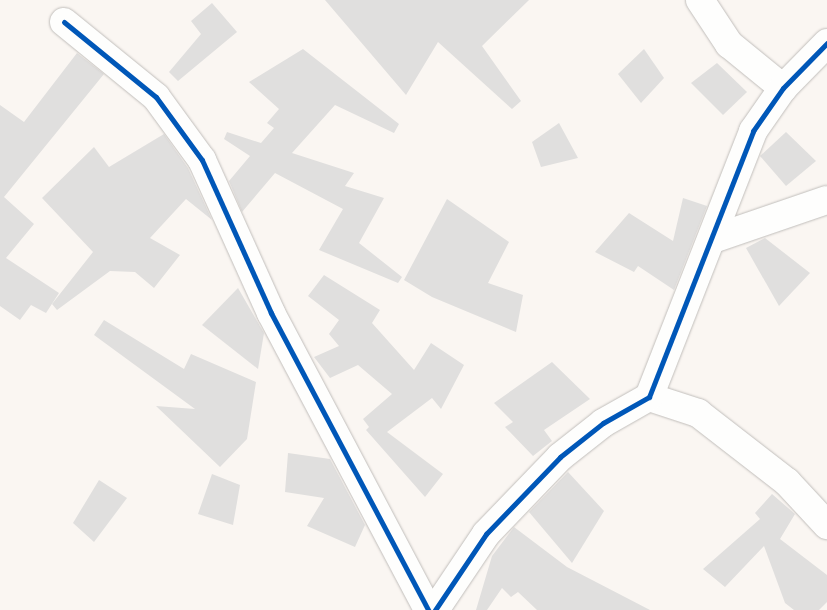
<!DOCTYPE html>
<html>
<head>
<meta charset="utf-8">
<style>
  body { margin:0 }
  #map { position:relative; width:827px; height:610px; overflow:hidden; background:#faf6f2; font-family:"Nunito Sans",sans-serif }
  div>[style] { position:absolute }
  .building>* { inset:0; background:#e0dfde }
  .roads { filter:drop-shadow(0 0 1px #c1bebb) drop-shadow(0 0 1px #c1bebb) }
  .minor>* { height:28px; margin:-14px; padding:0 14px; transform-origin:14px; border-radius:14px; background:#fefefd }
  .cycleway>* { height:5px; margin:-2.5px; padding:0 2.5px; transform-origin:2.5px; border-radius:2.5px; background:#0057b8 }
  span { translate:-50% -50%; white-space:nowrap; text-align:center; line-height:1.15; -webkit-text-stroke:4.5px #fff; paint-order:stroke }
</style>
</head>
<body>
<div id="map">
  <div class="building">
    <i style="clip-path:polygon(325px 0,529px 0,482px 46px,521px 101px,512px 109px,438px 42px,406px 95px)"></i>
    <i style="clip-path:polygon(212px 3px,237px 32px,178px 81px,169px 72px,201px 34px,191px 21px)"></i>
    <i style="clip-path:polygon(303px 49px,399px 124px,394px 133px,335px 105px,292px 153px,354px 173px,345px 186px,384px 198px,359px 243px,402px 277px,398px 283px,319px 250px,343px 209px,275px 173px,242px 212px,229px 181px,250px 156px,224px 139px,227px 132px,261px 143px,274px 128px,267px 123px,279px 109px,249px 82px)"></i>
    <i style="clip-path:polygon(644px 49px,664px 78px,641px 103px,618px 74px)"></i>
    <i style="clip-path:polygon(77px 53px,104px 74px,4px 197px,34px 224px,6px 258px,59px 293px,46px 313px,31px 305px,20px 320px,0 306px,0 105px,24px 122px)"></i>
    <i style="clip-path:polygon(717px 63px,747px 92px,723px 115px,691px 83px)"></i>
    <i style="clip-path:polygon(559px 123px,578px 158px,541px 167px,532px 142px)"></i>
    <i style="clip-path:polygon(786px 132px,816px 161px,786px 186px,760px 156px)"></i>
    <i style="clip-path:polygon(164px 134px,188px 168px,212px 220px,186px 199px,150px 238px,180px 255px,154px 288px,135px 272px,110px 271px,57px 310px,52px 304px,93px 252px,42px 198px,94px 147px,109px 167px)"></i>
    <i style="clip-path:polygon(683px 198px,707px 206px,674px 290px,638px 266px,634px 272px,595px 252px,629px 213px,673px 241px)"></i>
    <i style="clip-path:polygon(447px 199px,509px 242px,488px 283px,523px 295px,516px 332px,432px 297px,404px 280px)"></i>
    <i style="clip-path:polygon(765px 238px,810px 273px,779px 306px,746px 248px)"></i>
    <i style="clip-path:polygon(324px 275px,380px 310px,372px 323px,414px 370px,431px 343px,464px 365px,441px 409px,432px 398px,387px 432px,443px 474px,425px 497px,366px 430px,369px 427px,363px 419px,392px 394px,358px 365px,330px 378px,314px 357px,339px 346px,329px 334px,339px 320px,308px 296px)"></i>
    <i style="clip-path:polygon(238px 288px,264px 333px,258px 369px,202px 325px)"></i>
    <i style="clip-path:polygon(104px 320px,184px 369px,191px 354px,256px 382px,247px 439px,220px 467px,156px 406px,195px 409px,94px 335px)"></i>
    <i style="clip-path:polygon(552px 362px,590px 399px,544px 430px,552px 441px,533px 456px,505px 427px,513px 422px,494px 403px)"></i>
    <i style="clip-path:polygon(288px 453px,330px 459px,365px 525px,355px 547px,307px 526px,324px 498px,285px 492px)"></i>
    <i style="clip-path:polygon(568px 472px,604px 511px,572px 563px,529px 512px)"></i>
    <i style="clip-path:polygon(212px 474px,240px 485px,233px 525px,198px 514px)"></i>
    <i style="clip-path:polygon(99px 480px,127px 498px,94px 542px,73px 523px)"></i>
    <i style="clip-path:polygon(772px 494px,795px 514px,780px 539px,827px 575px,827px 602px,819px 610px,794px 610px,785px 603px,764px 546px,725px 587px,703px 569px,760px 519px,755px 513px)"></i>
    <i style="clip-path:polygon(514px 527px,567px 567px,650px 610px,537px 610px,518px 592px,511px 597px,502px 588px,487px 610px,476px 610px,492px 556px)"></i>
  </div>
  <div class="roads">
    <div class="minor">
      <i style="left:700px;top:0;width:53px;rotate:56.6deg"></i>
      <i style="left:729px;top:44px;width:70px;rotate:39.2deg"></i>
      <i style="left:64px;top:22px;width:119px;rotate:39.2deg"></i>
      <i style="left:156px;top:97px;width:78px;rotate:53.9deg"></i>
      <i style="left:202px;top:160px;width:168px;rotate:65.7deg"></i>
      <i style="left:271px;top:313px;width:336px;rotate:62.1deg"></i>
      <i style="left:713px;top:239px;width:120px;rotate:-18.9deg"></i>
      <i style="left:649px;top:397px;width:52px;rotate:18.1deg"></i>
      <i style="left:698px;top:413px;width:113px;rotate:37.8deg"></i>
      <i style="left:787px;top:482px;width:59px;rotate:47.1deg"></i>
      <i style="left:435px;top:610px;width:92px;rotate:-56.1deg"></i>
      <i style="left:486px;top:534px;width:107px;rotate:-46.1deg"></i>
      <i style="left:560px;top:457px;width:55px;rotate:-38.3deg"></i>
      <i style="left:603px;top:423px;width:53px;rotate:-29.5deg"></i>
      <i style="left:649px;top:397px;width:286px;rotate:-68.6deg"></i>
      <i style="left:753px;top:131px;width:52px;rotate:-55.1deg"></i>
      <i style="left:783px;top:88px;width:63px;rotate:-45.6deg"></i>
    </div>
  </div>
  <div class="cycleway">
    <i style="left:64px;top:22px;width:119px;rotate:39.2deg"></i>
    <i style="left:156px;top:97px;width:78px;rotate:53.9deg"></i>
    <i style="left:202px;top:160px;width:168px;rotate:65.7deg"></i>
    <i style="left:271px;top:313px;width:336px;rotate:62.1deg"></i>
    <i style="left:435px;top:610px;width:92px;rotate:-56.1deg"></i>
    <i style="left:486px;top:534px;width:107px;rotate:-46.1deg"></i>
    <i style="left:560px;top:457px;width:55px;rotate:-38.3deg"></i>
    <i style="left:603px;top:423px;width:53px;rotate:-29.5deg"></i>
    <i style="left:649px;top:397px;width:286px;rotate:-68.6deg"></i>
    <i style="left:753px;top:131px;width:52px;rotate:-55.1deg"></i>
    <i style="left:783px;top:88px;width:63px;rotate:-45.6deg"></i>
  </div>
</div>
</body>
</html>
